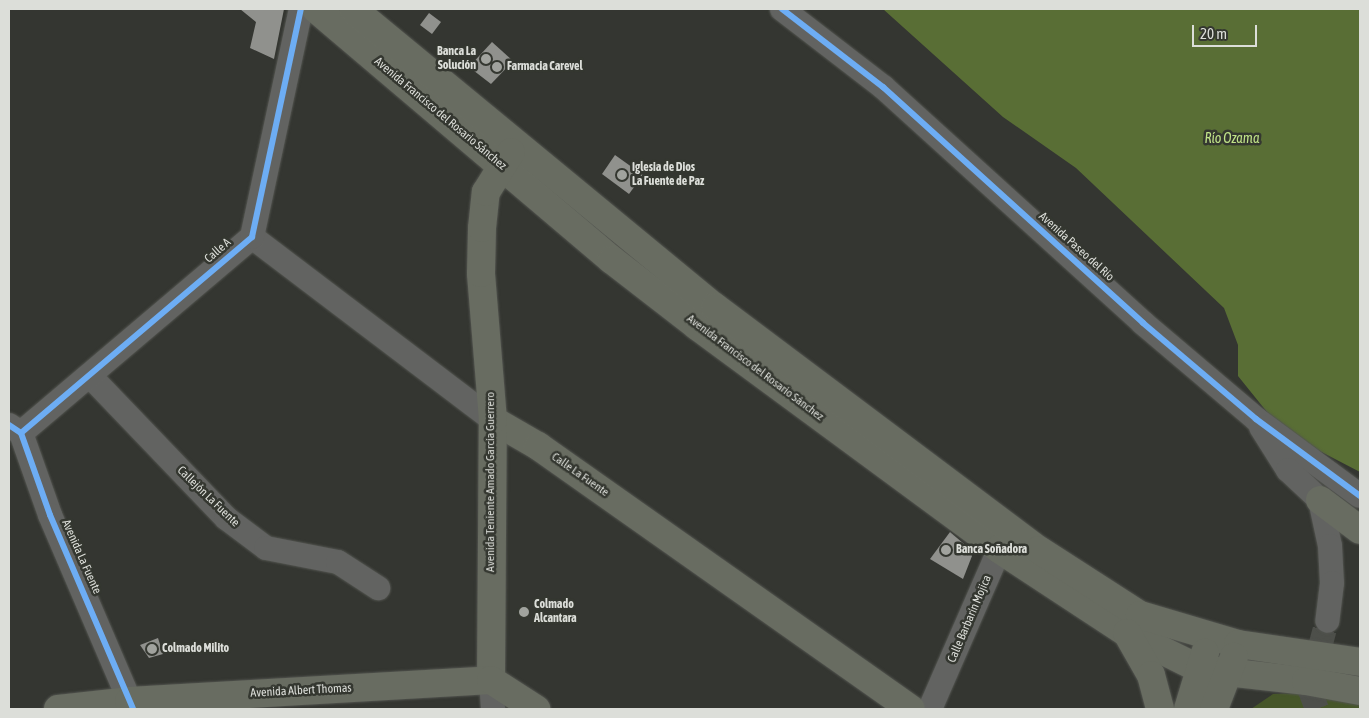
<!DOCTYPE html>
<html>
<head>
<meta charset="utf-8">
<style>
  body { margin:0 }
  #map { position:relative; width:1369px; height:718px; overflow:hidden; background:#343631; font-family:"Asap Condensed",sans-serif }
  div>[style] { position:absolute }
  .green>* { inset:0; background:#465629 }
  .water>* { inset:0; background:#596e35 }
  .building>* { inset:0; background:#90918d }
  .minor-tunnel>* { height:24px; margin-top:-12px; transform-origin:0; background:repeating-linear-gradient(90deg,#4d4f4a 0 24px,transparent 0 36px) }
  .roads { filter:drop-shadow(0 0 1px #52544f) drop-shadow(0 0 1px #52544f) }
  .minor>* { height:24px; margin:-12px; padding:0 12px; transform-origin:12px; border-radius:12px; background:#626361 }
  .major>* { height:28px; margin:-14px; padding:0 14px; transform-origin:14px; border-radius:14px; background:#686c61 }
  .cycleway>* { height:6px; margin:-3px; padding:0 3px; transform-origin:3px; border-radius:3px; background:#6dadf4 }
  .dots>* { width:14px; height:14px; translate:-50% -50%; box-sizing:border-box; border:2px solid #343730; border-radius:50% }
  span { translate:-50% -50%; white-space:nowrap; text-align:center; line-height:1.15; -webkit-text-stroke:5px #343730; paint-order:stroke }
  .poi-label { font-size:12px; color:#dcded9; font-weight:700 }
  .right { translate:-100% -50%; text-align:right }
  .left { translate:0 -50%; text-align:left }
  .street-label { font-size:12px; color:#dcded9 }
  .water-label { font-size:14px; color:#c0e388; font-style:italic }
  .frame { position:absolute; inset:0; border:10px solid #dcded9; pointer-events:none }
  .scale { position:absolute; left:1192px; top:25px; width:65px; height:22px; box-sizing:border-box; border:2px solid #dcded9; border-top:0; padding-left:6px; font-size:15px; line-height:18px; white-space:nowrap; color:#dcded9; -webkit-text-stroke:4px #343730; paint-order:stroke }
</style>
</head>
<body>
<div id="map">
  <div class="green">
    <i style="clip-path:polygon(1322px 692px,1360px 701px,1360px 709px,1251px 709px,1273px 694px)"></i>
  </div>
  <div class="water">
    <i style="clip-path:polygon(883px 9px,1360px 9px,1360px 472px,1283px 432px,1238px 376px,1238px 345px,1224px 308px,1076px 168px,1003px 117px)"></i>
  </div>
  <div class="building">
    <i style="clip-path:polygon(240px 9px,284px 9px,274px 59px,250px 48px,256px 22px)"></i>
    <i style="clip-path:polygon(429px 13px,441px 22px,432px 34px,420px 25px)"></i>
    <i style="clip-path:polygon(492px 42px,513px 61px,491px 84px,469px 67px)"></i>
    <i style="clip-path:polygon(615px 155px,643px 175px,629px 194px,602px 174px)"></i>
    <i style="clip-path:polygon(950px 532px,970px 549px,972px 556px,963px 579px,930px 559px)"></i>
    <i style="clip-path:polygon(158px 638px,163px 654px,149px 658px,140px 645px)"></i>
  </div>
  <div class="minor-tunnel">
    <i style="left:1317px;top:709px;width:22px;rotate:-111deg"></i>
    <i style="left:1309px;top:688px;width:69px;rotate:-75deg"></i>
  </div>
  <div class="roads">
    <div class="minor">
      <i style="left:782px;top:9px;width:128px;rotate:37.7deg"></i>
      <i style="left:883px;top:87px;width:351px;rotate:42.2deg"></i>
      <i style="left:1143px;top:323px;width:148px;rotate:40.3deg"></i>
      <i style="left:1256px;top:419px;width:129px;rotate:36.5deg"></i>
      <i style="left:252px;top:237px;width:303px;rotate:37.2deg"></i>
      <i style="left:90px;top:376px;width:197px;rotate:46.2deg"></i>
      <i style="left:226px;top:518px;width:50px;rotate:36.9deg"></i>
      <i style="left:266px;top:548px;width:73px;rotate:11deg"></i>
      <i style="left:338px;top:562px;width:48px;rotate:33deg"></i>
      <i style="left:9px;top:425px;width:14px;rotate:34deg"></i>
      <i style="left:21px;top:433px;width:87px;rotate:70.5deg"></i>
      <i style="left:50px;top:515px;width:211px;rotate:66.8deg"></i>
      <i style="left:1261px;top:427px;width:51px;rotate:57.9deg"></i>
      <i style="left:1288px;top:470px;width:44px;rotate:43.2deg"></i>
      <i style="left:1320px;top:500px;width:47px;rotate:77.7deg"></i>
      <i style="left:1330px;top:546px;width:37px;rotate:87deg"></i>
      <i style="left:1332px;top:583px;width:38px;rotate:97deg"></i>
      <i style="left:21px;top:433px;width:303px;rotate:-40.3deg"></i>
      <i style="left:252px;top:237px;width:233px;rotate:-77.9deg"></i>
      <i style="left:491px;top:680px;width:29px;rotate:86deg"></i>
      <i style="left:930px;top:709px;width:193px;rotate:-66.5deg"></i>
    </div>
    <div class="major">
      <i style="left:316px;top:9px;width:388px;rotate:40.3deg"></i>
      <i style="left:612px;top:260px;width:108px;rotate:37.8deg"></i>
      <i style="left:697px;top:326px;width:375px;rotate:36.4deg"></i>
      <i style="left:999px;top:549px;width:153px;rotate:33.3deg"></i>
      <i style="left:1127px;top:633px;width:81px;rotate:26.3deg"></i>
      <i style="left:1200px;top:669px;width:107px;rotate:6.5deg"></i>
      <i style="left:1306px;top:681px;width:55px;rotate:10.5deg"></i>
      <i style="left:353px;top:9px;width:469px;rotate:39.5deg"></i>
      <i style="left:715px;top:307px;width:405px;rotate:36.9deg"></i>
      <i style="left:1039px;top:550px;width:120px;rotate:32.8deg"></i>
      <i style="left:1140px;top:615px;width:102px;rotate:16.5deg"></i>
      <i style="left:1238px;top:644px;width:123px;rotate:8.4deg"></i>
      <i style="left:493px;top:420px;width:52px;rotate:30deg"></i>
      <i style="left:538px;top:446px;width:456px;rotate:35.2deg"></i>
      <i style="left:1320px;top:500px;width:50px;rotate:36.9deg"></i>
      <i style="left:1127px;top:633px;width:48px;rotate:60.3deg"></i>
      <i style="left:1151px;top:675px;width:35px;rotate:75deg"></i>
      <i style="left:491px;top:680px;width:260px;rotate:-89.6deg"></i>
      <i style="left:493px;top:420px;width:147px;rotate:-94.7deg"></i>
      <i style="left:481px;top:273px;width:45px;rotate:-88.7deg"></i>
      <i style="left:482px;top:228px;width:36px;rotate:-84deg"></i>
      <i style="left:486px;top:192px;width:47px;rotate:-58deg"></i>
      <i style="left:58px;top:709px;width:71px;rotate:-6.4deg"></i>
      <i style="left:129px;top:701px;width:363px;rotate:-3.3deg"></i>
      <i style="left:491px;top:680px;width:54px;rotate:32.8deg"></i>
      <i style="left:1188px;top:709px;width:59px;rotate:-73.1deg"></i>
      <i style="left:1214px;top:709px;width:56px;rotate:-69deg"></i>
    </div>
  </div>
  <div class="cycleway">
    <i style="left:782px;top:9px;width:128px;rotate:37.7deg"></i>
    <i style="left:883px;top:87px;width:351px;rotate:42.2deg"></i>
    <i style="left:1143px;top:323px;width:148px;rotate:40.3deg"></i>
    <i style="left:1256px;top:419px;width:129px;rotate:36.5deg"></i>
    <i style="left:9px;top:425px;width:14px;rotate:34deg"></i>
    <i style="left:21px;top:433px;width:87px;rotate:70.5deg"></i>
    <i style="left:50px;top:515px;width:211px;rotate:66.8deg"></i>
    <i style="left:21px;top:433px;width:303px;rotate:-40.3deg"></i>
    <i style="left:252px;top:237px;width:233px;rotate:-77.9deg"></i>
  </div>
  <div class="dots">
    <i style="left:486px;top:59px;background:#a1a39e"></i>
    <i style="left:497px;top:67px;background:#a1a39e"></i>
    <i style="left:622px;top:175px;background:#a1a39e"></i>
    <i style="left:946px;top:550px;background:#a1a39e"></i>
    <i style="left:524px;top:612px;background:#a1a39e"></i>
    <i style="left:152px;top:649px;background:#a1a39e"></i>
  </div>
  <div class="poi-label">
    <span class="right" style="left:476px;top:59px">Banca La<br>Solución</span>
    <span class="left" style="left:507px;top:67px">Farmacia Carevel</span>
    <span class="left" style="left:632px;top:175px">Iglesia de Dios<br>La Fuente de Paz</span>
    <span class="left" style="left:956px;top:550px">Banca Soñadora</span>
    <span class="left" style="left:534px;top:612px">Colmado<br>Alcantara</span>
    <span class="left" style="left:162px;top:649px">Colmado Milito</span>
  </div>
  <div class="street-label">
    <span style="left:440px;top:114px;rotate:40deg">Avenida Francisco del Rosario Sánchez</span>
    <span style="left:1076px;top:247px;rotate:42deg">Avenida Paseo del Río</span>
    <span style="left:218px;top:251px;rotate:-41deg">Calle A</span>
    <span style="left:755px;top:368px;rotate:37deg">Avenida Francisco del Rosario Sánchez</span>
    <span style="left:580px;top:475px;rotate:35deg">Calle La Fuente</span>
    <span style="left:491px;top:482px;rotate:-90deg">Avenida Teniente Amado García Guerrero</span>
    <span style="left:208px;top:497px;rotate:44deg">Callejón La Fuente</span>
    <span style="left:81px;top:557px;rotate:66deg">Avenida La Fuente</span>
    <span style="left:970px;top:619px;rotate:-67deg">Calle Barbarín Mojica</span>
    <span style="left:301px;top:691px;rotate:-3deg">Avenida Albert Thomas</span>
  </div>
  <div class="water-label">
    <span style="left:1232px;top:138px">Río Ozama</span>
  </div>
  <div class="frame"></div>
  <div class="scale">20 m</div>
</div>
</body>
</html>
